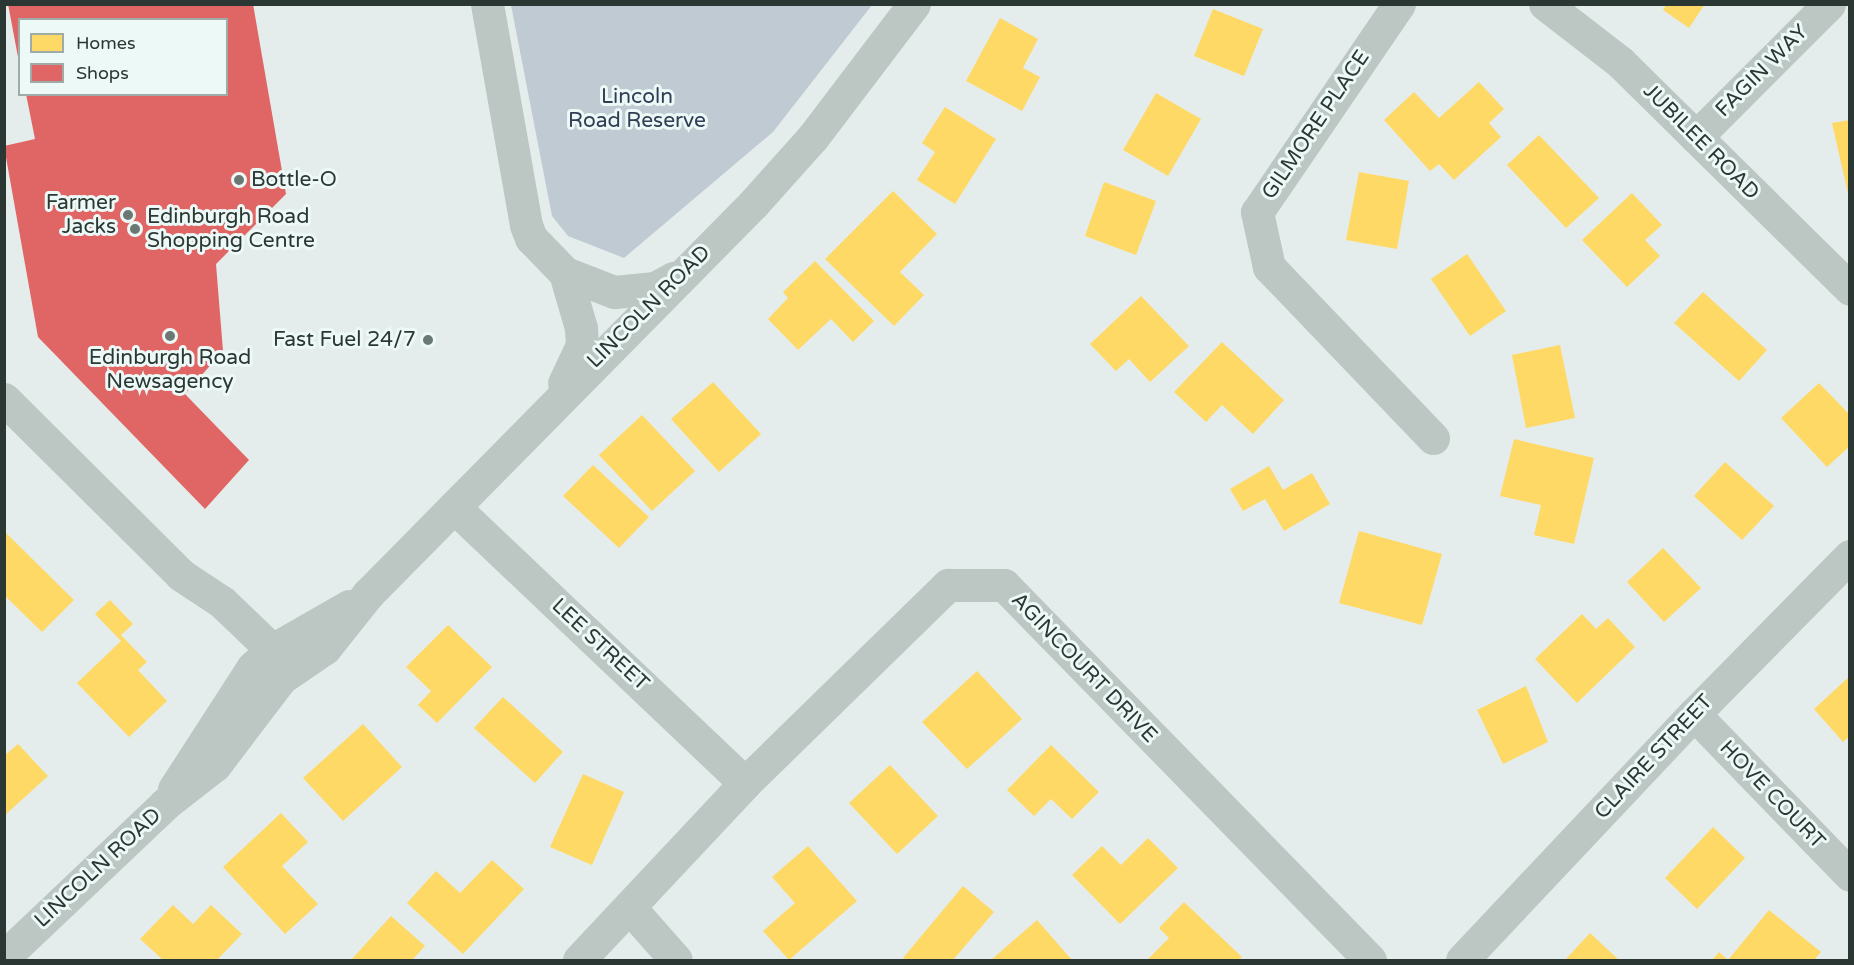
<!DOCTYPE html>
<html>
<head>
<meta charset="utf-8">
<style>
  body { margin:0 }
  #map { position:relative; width:1854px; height:965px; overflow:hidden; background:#e4edeb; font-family:"Varela Round",sans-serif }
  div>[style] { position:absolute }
  .green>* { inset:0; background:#bfcad3 }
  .homes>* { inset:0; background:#ffd966 }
  .shops>* { inset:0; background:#e06666 }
  .minor>* { height:33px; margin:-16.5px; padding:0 16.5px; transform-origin:16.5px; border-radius:16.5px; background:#bcc7c4 }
  .dots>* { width:16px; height:16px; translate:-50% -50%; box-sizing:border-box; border:3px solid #ecf9f7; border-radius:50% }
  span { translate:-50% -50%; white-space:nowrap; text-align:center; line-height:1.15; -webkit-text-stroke:6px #ecf9f7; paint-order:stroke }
  .street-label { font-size:21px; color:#2a3732 }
  .park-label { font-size:21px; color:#303d54 }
  .poi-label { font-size:21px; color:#2a3732 }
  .left { translate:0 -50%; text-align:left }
  .right { translate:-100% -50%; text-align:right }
  .frame { position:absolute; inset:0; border:6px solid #2a3732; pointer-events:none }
  .legend { position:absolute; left:18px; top:18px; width:210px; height:78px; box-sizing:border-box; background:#ecf9f7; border:2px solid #9eaba8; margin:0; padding:8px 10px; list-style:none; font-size:18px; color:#2a3732 }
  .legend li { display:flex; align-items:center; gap:12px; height:30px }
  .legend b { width:30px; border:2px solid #9eaba8 }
</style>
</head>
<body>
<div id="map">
  <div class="green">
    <i style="clip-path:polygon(511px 5px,511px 4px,872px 5px,773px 132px,624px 258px,568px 236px,552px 216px)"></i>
  </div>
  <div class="homes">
    <i style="clip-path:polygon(1667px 4px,1705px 4px,1689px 28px,1663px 10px)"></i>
    <i style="clip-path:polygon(1213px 9px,1263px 29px,1244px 76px,1194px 56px)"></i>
    <i style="clip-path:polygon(1000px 18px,1038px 39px,1023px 68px,1040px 77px,1022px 111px,966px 81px)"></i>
    <i style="clip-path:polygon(1479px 82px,1504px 109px,1489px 123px,1501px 137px,1454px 180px,1439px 164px,1430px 171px,1384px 120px,1414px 92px,1439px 118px)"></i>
    <i style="clip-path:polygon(1156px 93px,1201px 119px,1168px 176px,1123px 150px)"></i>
    <i style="clip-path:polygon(945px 107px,996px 139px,955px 204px,917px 180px,935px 152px,922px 143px)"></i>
    <i style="clip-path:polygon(1850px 120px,1850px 198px,1849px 198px,1832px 123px)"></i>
    <i style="clip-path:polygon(1539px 135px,1599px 198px,1566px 228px,1507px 165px)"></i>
    <i style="clip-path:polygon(1359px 172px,1409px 181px,1397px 249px,1346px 240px)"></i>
    <i style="clip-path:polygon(1104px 182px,1156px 201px,1136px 255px,1085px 236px)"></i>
    <i style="clip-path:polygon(893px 191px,937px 234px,900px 272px,924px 295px,894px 326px,825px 259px)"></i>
    <i style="clip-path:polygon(1632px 193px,1662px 225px,1645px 240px,1660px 256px,1627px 287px,1582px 240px)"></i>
    <i style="clip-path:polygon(1467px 254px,1506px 311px,1470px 336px,1431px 279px)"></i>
    <i style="clip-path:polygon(815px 261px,874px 321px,853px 342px,831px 319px,798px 350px,768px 319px,788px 298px,783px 292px)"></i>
    <i style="clip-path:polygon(1703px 292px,1767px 350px,1739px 381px,1674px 323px)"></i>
    <i style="clip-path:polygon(1141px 296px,1189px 346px,1150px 382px,1129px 359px,1116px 371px,1090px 344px)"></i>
    <i style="clip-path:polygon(1222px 342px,1284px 400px,1253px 434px,1222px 405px,1206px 422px,1174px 392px)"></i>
    <i style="clip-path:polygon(1560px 345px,1575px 418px,1526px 428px,1512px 355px)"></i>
    <i style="clip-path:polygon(713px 382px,761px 434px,719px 472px,671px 419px)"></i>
    <i style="clip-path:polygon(1819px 383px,1850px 415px,1850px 446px,1827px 467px,1781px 418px)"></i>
    <i style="clip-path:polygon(642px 415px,695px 471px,652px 511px,599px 455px)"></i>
    <i style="clip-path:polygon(1514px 439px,1594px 458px,1574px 544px,1534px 535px,1541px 505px,1500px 496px)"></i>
    <i style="clip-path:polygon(1725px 462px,1774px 506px,1742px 540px,1694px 496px)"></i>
    <i style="clip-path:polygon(593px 465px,649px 517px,619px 548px,563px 496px)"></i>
    <i style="clip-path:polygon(1269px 466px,1283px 490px,1312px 473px,1330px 504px,1284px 531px,1265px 499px,1243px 511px,1230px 489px)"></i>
    <i style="clip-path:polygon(4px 531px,74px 600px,42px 632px,4px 595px)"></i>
    <i style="clip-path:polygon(1359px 531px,1442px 554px,1422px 625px,1339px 603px)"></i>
    <i style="clip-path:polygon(1663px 548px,1701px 588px,1664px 622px,1627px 582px)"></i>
    <i style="clip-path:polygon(110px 600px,133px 624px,121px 635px,147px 662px,138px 670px,167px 701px,129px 737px,77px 683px,121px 641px,95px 614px)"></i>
    <i style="clip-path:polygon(1582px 614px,1596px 629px,1608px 618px,1635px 647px,1577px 703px,1535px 659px)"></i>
    <i style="clip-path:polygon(448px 625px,492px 667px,437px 723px,418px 705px,431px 691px,406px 667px)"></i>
    <i style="clip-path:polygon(977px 671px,1022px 719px,967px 769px,922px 722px)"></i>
    <i style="clip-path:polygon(1850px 676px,1850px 736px,1843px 742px,1814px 709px)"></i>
    <i style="clip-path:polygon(1526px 686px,1548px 742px,1503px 764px,1477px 710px)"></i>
    <i style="clip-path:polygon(503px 697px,563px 752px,535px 783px,474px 728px)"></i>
    <i style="clip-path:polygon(363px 724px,402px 767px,343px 821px,303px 778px)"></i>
    <i style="clip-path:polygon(18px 744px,48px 776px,4px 816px,4px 756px)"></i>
    <i style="clip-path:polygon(1051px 745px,1099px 792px,1072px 819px,1051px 799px,1034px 816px,1007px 790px)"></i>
    <i style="clip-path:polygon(890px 765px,938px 816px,897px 854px,849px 803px)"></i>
    <i style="clip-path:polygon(583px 774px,624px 792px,592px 865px,550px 847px)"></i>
    <i style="clip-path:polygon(281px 813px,308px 842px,282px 866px,318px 904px,285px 934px,223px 867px)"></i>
    <i style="clip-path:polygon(1713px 827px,1745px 858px,1697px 909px,1665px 878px)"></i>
    <i style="clip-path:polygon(1148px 838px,1178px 868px,1120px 924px,1072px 875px,1102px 846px,1121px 865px)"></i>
    <i style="clip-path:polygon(808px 846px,857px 901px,789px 960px,763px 931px,795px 903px,772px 877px)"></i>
    <i style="clip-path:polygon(492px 860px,524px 889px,463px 954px,407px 903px,436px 871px,460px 893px)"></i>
    <i style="clip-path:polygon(963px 886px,994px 912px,953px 960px,907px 960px,903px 958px)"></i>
    <i style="clip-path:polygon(1184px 902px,1242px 957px,1238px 960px,1147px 960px,1169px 938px,1159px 928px)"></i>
    <i style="clip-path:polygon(173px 905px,193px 924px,211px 905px,242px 934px,217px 960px,163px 960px,140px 939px)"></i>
    <i style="clip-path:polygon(1769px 910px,1821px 952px,1814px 960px,1712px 960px,1719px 952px,1728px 960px)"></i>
    <i style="clip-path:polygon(391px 916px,425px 946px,412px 960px,351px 960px)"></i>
    <i style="clip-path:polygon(1037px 920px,1072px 960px,991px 960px)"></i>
    <i style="clip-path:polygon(1590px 933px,1619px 960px,1565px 960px)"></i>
  </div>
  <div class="shops">
    <i style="clip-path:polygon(8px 4px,253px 4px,286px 194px,216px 264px,223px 351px,185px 394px,249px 460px,205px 509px,38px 337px,4px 146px,35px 139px,26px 94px,226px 94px,226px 20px,20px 20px,18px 57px)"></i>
  </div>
  <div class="minor">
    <i style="left:487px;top:4px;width:224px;rotate:80deg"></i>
    <i style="left:526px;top:225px;width:14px;rotate:69deg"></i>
    <i style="left:531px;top:238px;width:49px;rotate:45.8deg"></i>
    <i style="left:565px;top:273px;width:57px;rotate:73.8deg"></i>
    <i style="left:581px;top:328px;width:17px;rotate:87deg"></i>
    <i style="left:582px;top:345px;width:42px;rotate:115.3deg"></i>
    <i style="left:1399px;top:4px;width:252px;rotate:124.3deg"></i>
    <i style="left:1257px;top:212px;width:56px;rotate:77.7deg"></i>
    <i style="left:1269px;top:267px;width:237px;rotate:46.2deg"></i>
    <i style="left:1545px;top:4px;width:95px;rotate:37.7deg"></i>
    <i style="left:1620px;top:62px;width:323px;rotate:44.6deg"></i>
    <i style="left:1696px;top:137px;width:188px;rotate:-45deg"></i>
    <i style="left:565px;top:273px;width:53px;rotate:21.2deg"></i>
    <i style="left:614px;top:292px;width:41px;rotate:-5.6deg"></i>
    <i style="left:655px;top:288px;width:21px;rotate:-29deg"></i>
    <i style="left:4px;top:399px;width:250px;rotate:44.8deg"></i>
    <i style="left:181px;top:575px;width:49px;rotate:33.4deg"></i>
    <i style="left:222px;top:602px;width:69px;rotate:43.8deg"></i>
    <i style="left:272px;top:650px;width:29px;rotate:72deg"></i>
    <i style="left:454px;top:507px;width:401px;rotate:43.5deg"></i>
    <i style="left:1694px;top:714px;width:224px;rotate:45.9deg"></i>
    <i style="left:174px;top:789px;width:145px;rotate:-57.1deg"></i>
    <i style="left:253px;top:667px;width:25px;rotate:-42deg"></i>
    <i style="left:272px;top:650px;width:89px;rotate:-29.7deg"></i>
    <i style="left:630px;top:908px;width:69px;rotate:48.5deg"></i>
    <i style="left:4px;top:957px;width:222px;rotate:-43.5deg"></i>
    <i style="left:165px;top:804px;width:63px;rotate:-38deg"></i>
    <i style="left:215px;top:765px;width:109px;rotate:-52.8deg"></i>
    <i style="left:281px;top:678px;width:53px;rotate:-34.3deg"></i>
    <i style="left:325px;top:648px;width:69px;rotate:-51.5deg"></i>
    <i style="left:368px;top:594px;width:548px;rotate:-45.37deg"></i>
    <i style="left:753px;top:204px;width:90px;rotate:-48.2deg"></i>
    <i style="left:813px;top:137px;width:167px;rotate:-52.8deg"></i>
    <i style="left:579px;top:960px;width:243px;rotate:-46.8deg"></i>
    <i style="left:745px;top:783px;width:284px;rotate:-44.3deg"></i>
    <i style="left:948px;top:585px;width:56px"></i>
    <i style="left:1004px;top:585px;width:524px;rotate:45.7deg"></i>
    <i style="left:1462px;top:960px;width:338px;rotate:-46.7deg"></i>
    <i style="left:1694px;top:714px;width:222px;rotate:-45.4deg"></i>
  </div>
  <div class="dots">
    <i style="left:239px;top:180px;background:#6b7773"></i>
    <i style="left:128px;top:215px;background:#6b7773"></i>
    <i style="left:135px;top:229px;background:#6b7773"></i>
    <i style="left:170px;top:336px;background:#6b7773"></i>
    <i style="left:428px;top:340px;background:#6b7773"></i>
  </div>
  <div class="street-label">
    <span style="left:1762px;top:71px;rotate:-45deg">FAGIN WAY</span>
    <span style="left:1316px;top:125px;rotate:-56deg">GILMORE PLACE</span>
    <span style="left:1701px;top:142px;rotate:45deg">JUBILEE ROAD</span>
    <span style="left:649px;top:307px;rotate:-45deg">LINCOLN ROAD</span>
    <span style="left:600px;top:645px;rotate:43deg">LEE STREET</span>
    <span style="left:1084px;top:668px;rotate:46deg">AGINCOURT DRIVE</span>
    <span style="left:1654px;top:757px;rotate:-47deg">CLAIRE STREET</span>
    <span style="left:1772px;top:795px;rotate:46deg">HOVE COURT</span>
    <span style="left:98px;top:868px;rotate:-43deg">LINCOLN ROAD</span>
  </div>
  <div class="park-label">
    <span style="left:637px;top:109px">Lincoln<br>Road Reserve</span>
  </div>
  <div class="poi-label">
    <span class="left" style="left:251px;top:180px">Bottle-O</span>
    <span class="right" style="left:116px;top:215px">Farmer<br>Jacks</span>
    <span class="left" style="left:147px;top:229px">Edinburgh Road<br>Shopping Centre</span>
    <span class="right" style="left:416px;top:340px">Fast Fuel 24/7</span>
    <span style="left:170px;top:370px">Edinburgh Road<br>Newsagency</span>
  </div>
  <div class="frame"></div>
  <ul class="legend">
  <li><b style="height:16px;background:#ffd966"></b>Homes</li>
  <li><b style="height:16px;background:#e06666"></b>Shops</li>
  </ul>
</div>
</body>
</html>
